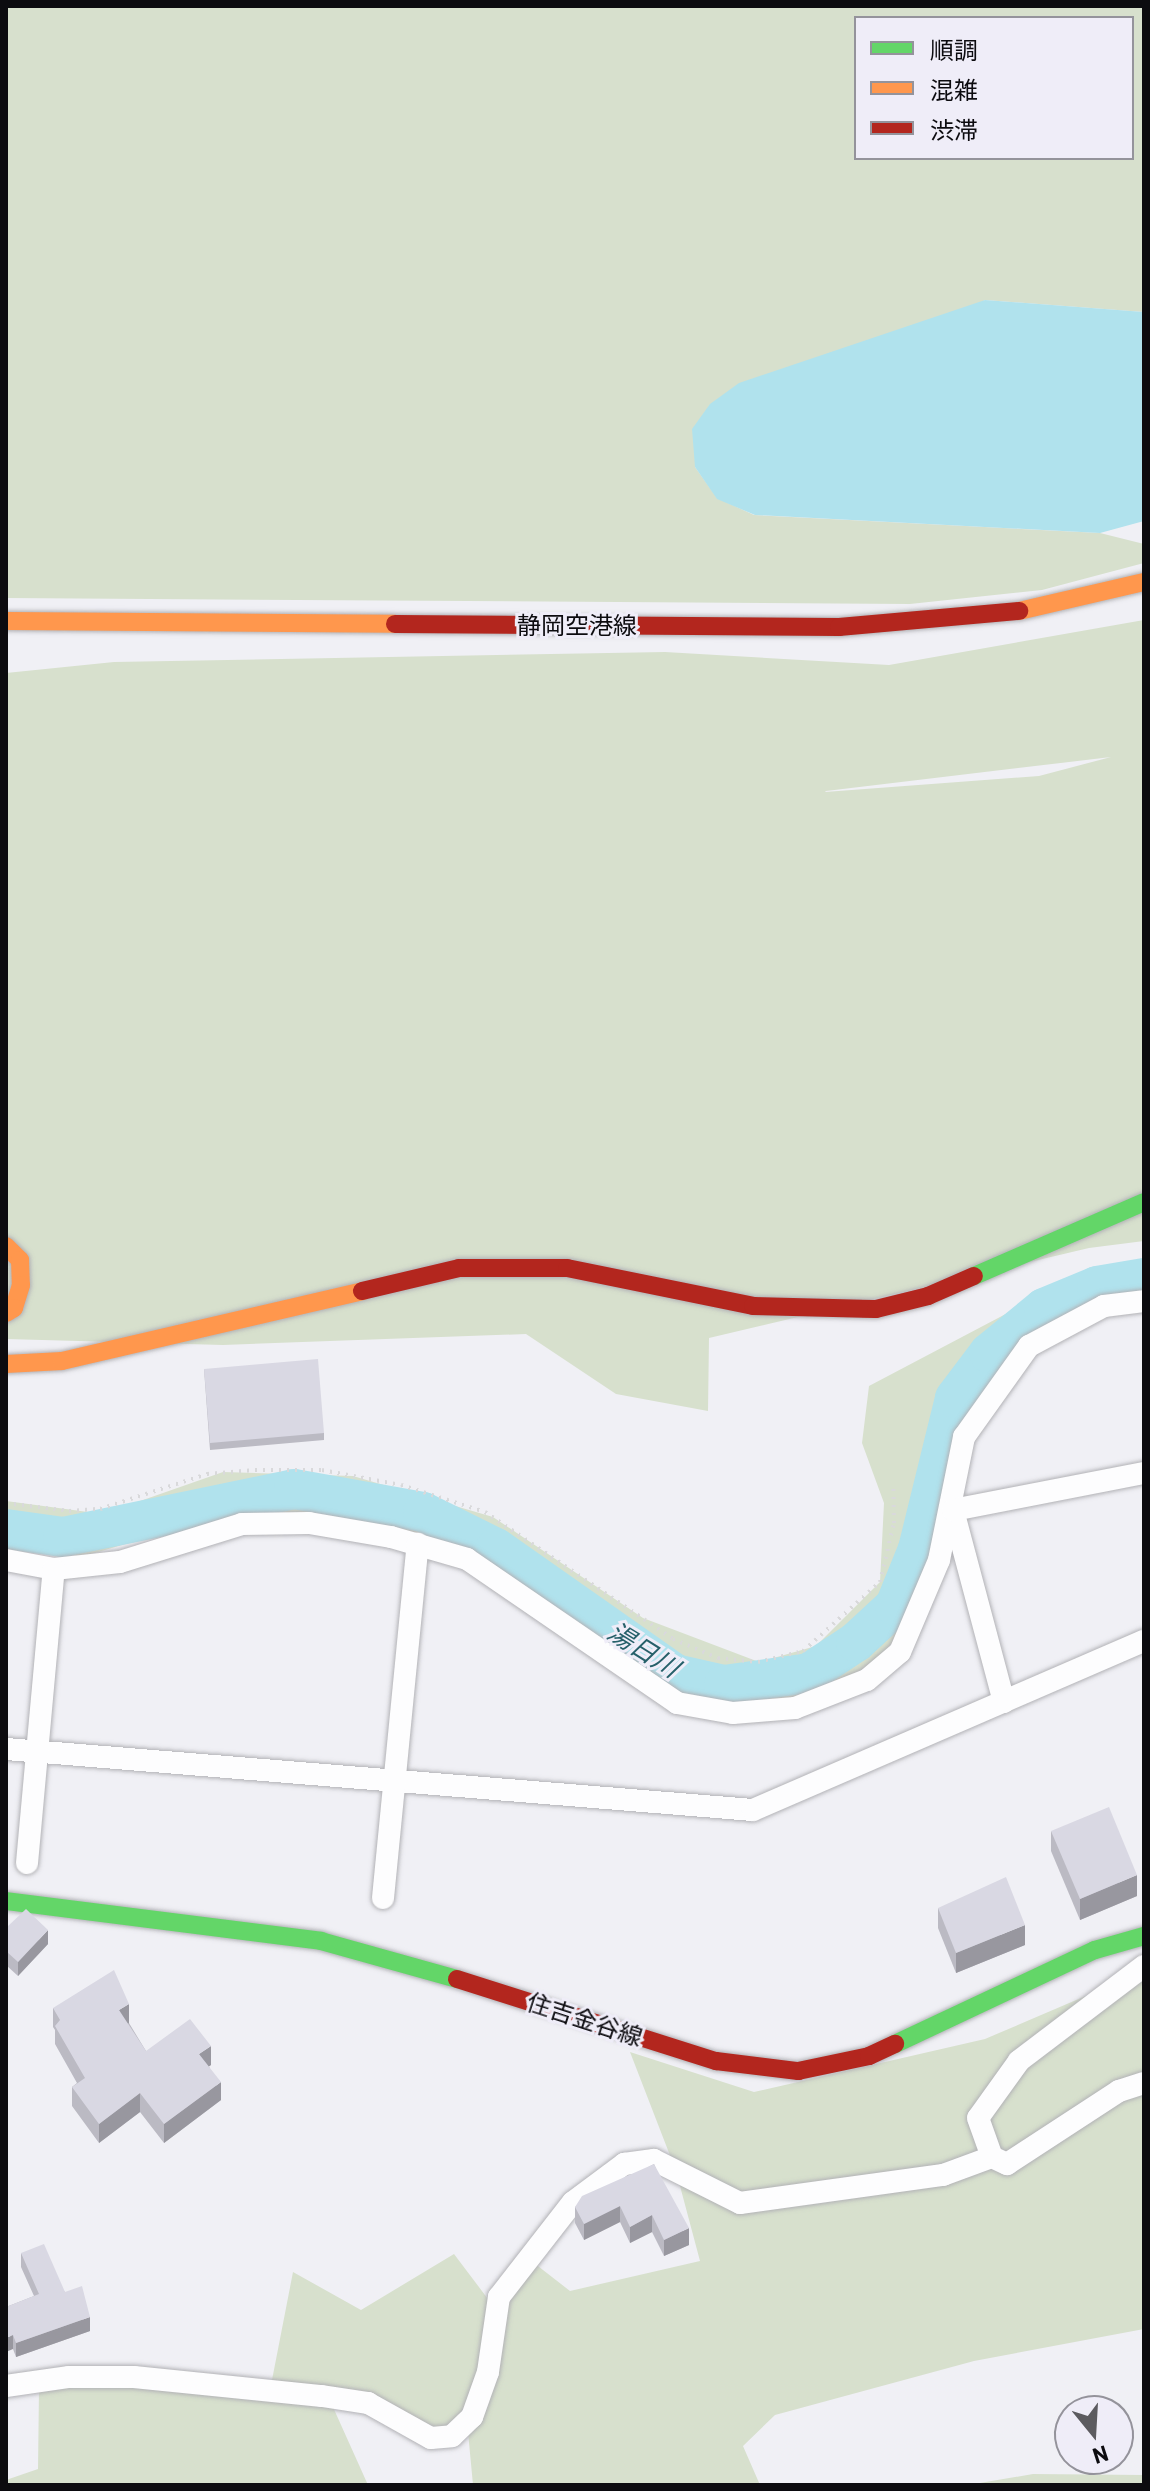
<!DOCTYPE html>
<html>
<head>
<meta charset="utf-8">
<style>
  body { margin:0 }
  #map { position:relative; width:1150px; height:2491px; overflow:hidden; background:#f0f0f5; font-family:Barlow,"Noto Sans JP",sans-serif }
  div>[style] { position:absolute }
  .green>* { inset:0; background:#d7e0cd }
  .water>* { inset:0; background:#b0e2ed }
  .river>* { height:40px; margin:-20px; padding:0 20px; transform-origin:20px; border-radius:20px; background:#b0e2ed }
  .path>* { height:4px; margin-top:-2px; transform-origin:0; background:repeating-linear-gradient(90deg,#d9d9db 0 2px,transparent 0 8px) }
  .roads { filter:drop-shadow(0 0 2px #b2b2b6) drop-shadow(0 0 2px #b2b2b6) }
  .street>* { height:22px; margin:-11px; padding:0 11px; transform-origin:11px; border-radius:11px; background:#fdfdfe }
  .fast>* { height:18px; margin:-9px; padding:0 9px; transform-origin:9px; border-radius:9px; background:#63d668 }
  .slow>* { height:18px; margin:-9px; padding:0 9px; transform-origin:9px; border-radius:9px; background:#ff974d }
  .jam>* { height:18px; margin:-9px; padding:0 9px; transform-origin:9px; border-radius:9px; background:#b3261e }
  .wall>* { inset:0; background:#bbbac3 }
  .shaded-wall>* { inset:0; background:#98979f }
  .building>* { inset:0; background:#d9d8e3 }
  span { translate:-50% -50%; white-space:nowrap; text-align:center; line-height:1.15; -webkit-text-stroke:6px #efedf8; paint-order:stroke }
  .street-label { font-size:24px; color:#0c0b0f }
  .water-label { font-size:26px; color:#26606a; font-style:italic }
  .frame { position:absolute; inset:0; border:8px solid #0c0b0f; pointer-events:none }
  .legend { position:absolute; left:854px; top:16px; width:280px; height:144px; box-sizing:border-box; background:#efedf8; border:2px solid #94939b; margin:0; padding:10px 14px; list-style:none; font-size:24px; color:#0c0b0f }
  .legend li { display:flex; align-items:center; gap:16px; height:40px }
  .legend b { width:40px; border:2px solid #94939b }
  .north { position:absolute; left:1054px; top:2395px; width:80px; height:80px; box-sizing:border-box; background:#efedf8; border:2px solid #94939b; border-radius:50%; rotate:162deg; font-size:22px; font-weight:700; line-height:32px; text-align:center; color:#0c0b0f }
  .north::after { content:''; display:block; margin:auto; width:28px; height:36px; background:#5c5b60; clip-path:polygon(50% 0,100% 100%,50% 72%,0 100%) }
</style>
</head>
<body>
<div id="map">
  <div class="green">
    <i style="clip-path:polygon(evenodd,6px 6px,1144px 6px,1144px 312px,985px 300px,695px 467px,717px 498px,754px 515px,1100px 533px,1144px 544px,1144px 563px,1042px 590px,910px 604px,6px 598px,6px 6px,856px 18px,1132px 18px,1132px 158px,856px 158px,856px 18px)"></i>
    <i style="clip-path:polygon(evenodd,1144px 620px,1144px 1241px,1089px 1248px,709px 1338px,708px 1411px,616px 1394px,526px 1334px,223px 1345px,6px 1339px,6px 673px,114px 662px,665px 652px,889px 665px,1144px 620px,1111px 757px,1039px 776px,825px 792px,826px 791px,1111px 757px)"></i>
    <i style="clip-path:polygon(1144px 1267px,1144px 1294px,1101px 1299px,1012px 1349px,961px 1422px,902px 1632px,862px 1676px,803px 1697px,715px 1710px,620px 1663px,554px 1606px,444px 1538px,250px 1507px,85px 1556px,6px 1549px,6px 1501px,103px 1514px,223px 1472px,353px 1476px,493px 1517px,643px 1618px,759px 1662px,816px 1646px,880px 1582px,884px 1503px,862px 1443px,869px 1386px,1080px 1275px)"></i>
    <i style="clip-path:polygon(1144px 1971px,1144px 2329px,974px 2361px,775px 2415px,743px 2446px,760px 2485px,473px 2485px,468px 2432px,437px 2437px,324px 2390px,272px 2380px,293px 2272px,361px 2310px,454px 2254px,491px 2303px,534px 2263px,570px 2291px,700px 2261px,676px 2171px,630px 2052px,754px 2092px,985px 2039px)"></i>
    <i style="clip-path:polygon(134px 2377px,328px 2396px,368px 2485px,6px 2485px,6px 2480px,38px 2469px,39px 2388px)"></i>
    <i style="clip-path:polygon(1033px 2474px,1144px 2475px,1144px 2485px,968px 2485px)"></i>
  </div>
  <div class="water">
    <i style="clip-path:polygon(985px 300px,1144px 312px,1144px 521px,1100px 533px,755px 515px,717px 499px,695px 467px,692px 429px,710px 404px,739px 383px)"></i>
  </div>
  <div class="river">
    <i style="left:6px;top:1529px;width:58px;rotate:8deg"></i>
    <i style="left:63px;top:1537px;width:236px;rotate:-11.7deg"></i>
    <i style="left:294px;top:1489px;width:131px;rotate:10.1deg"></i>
    <i style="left:423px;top:1512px;width:81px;rotate:26.3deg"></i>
    <i style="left:496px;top:1548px;width:219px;rotate:35.1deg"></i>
    <i style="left:675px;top:1674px;width:50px;rotate:12.7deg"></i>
    <i style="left:724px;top:1685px;width:86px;rotate:-8deg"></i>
    <i style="left:809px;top:1673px;width:56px;rotate:-33.4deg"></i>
    <i style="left:856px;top:1642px;width:53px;rotate:-42.7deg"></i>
    <i style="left:895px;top:1606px;width:61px;rotate:-68deg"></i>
    <i style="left:918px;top:1549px;width:155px;rotate:-76.2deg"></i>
    <i style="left:955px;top:1398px;width:56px;rotate:-52.9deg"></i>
    <i style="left:989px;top:1353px;width:71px;rotate:-39.3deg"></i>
    <i style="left:1044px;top:1308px;width:57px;rotate:-22.5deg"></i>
    <i style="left:1097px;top:1286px;width:48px;rotate:-9.7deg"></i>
  </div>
  <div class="path">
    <i style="left:6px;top:1503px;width:64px;rotate:7.2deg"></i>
    <i style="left:69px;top:1511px;width:31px;rotate:-4deg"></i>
    <i style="left:100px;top:1509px;width:113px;rotate:-18.1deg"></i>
    <i style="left:207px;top:1474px;width:48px;rotate:-4.8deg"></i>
    <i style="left:255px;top:1470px;width:67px"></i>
    <i style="left:322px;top:1470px;width:80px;rotate:10.8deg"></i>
    <i style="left:401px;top:1485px;width:88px;rotate:17.8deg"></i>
    <i style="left:485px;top:1512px;width:227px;rotate:34deg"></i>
    <i style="left:673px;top:1639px;width:49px;rotate:22.9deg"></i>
    <i style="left:718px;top:1658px;width:40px;rotate:5.7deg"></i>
    <i style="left:758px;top:1662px;width:46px;rotate:-13.7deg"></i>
    <i style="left:803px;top:1651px;width:103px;rotate:-41.9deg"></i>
    <i style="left:880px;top:1582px;width:61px;rotate:-76.7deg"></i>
    <i style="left:894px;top:1523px;width:39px;rotate:-91deg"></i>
  </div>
  <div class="roads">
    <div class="street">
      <i style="left:6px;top:1560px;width:49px;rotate:10.6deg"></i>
      <i style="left:54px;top:1569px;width:66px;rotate:-6.1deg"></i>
      <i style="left:120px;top:1562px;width:128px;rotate:-17.3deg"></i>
      <i style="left:242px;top:1524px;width:67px;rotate:-0.9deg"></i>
      <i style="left:309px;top:1523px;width:83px;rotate:9.7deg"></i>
      <i style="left:391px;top:1537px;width:79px;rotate:16.1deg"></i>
      <i style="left:467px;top:1559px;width:255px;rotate:34.4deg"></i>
      <i style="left:677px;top:1703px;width:57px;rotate:10.1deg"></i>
      <i style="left:733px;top:1713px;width:62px;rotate:-4.6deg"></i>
      <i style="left:795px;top:1708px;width:77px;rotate:-21.3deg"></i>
      <i style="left:867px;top:1680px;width:43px;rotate:-40.3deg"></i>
      <i style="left:900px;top:1652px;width:100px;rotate:-67deg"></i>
      <i style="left:939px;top:1560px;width:126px;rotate:-78.5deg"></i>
      <i style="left:964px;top:1437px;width:112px;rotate:-54.5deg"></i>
      <i style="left:1029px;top:1346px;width:85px;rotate:-28.1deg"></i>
      <i style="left:1104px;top:1306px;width:40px;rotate:-7.1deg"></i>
      <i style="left:1004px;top:1702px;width:199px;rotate:-104.9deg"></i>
      <i style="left:953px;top:1510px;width:195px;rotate:-11deg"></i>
      <i style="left:6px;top:1749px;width:749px;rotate:4.67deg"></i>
      <i style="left:753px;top:1810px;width:426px;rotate:-23.4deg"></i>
      <i style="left:27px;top:1863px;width:295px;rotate:-84.8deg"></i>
      <i style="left:383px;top:1898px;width:356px;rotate:-84.4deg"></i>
      <i style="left:1144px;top:1966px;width:157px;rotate:142.8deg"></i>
      <i style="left:1019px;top:2061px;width:70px;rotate:125.7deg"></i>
      <i style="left:978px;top:2118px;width:41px;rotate:70.3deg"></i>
      <i style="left:992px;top:2157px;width:17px;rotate:25deg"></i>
      <i style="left:1007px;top:2164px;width:134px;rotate:-33.1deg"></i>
      <i style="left:1119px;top:2091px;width:26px;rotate:-18deg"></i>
      <i style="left:6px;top:2386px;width:64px;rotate:-8.1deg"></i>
      <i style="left:69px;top:2377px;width:65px"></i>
      <i style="left:134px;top:2377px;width:189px;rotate:5.8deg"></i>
      <i style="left:322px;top:2396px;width:47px;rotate:8.7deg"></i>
      <i style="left:368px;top:2403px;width:72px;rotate:29.1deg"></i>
      <i style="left:431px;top:2438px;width:21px;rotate:-5deg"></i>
      <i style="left:452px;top:2436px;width:28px;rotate:-44deg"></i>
      <i style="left:472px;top:2417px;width:48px;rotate:-70.4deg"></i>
      <i style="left:488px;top:2372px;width:76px;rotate:-81.7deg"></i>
      <i style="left:499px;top:2297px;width:120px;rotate:-52.1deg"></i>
      <i style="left:573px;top:2202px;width:64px;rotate:-36.7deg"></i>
      <i style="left:624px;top:2164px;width:30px;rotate:-8deg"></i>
      <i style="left:654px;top:2160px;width:96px;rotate:26.6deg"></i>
      <i style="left:740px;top:2203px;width:205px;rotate:-7.9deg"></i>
      <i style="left:943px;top:2175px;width:52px;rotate:-20.2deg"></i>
    </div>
    <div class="fast">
      <i style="left:974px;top:1276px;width:185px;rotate:-23.5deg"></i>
      <i style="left:6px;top:1901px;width:318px;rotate:7.2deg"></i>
      <i style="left:321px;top:1941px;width:141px;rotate:15.6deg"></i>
      <i style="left:895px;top:2044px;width:221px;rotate:-25.2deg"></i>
      <i style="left:1095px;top:1950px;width:51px;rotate:-15.9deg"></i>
    </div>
    <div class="slow">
      <i style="left:1019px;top:611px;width:128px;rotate:-13.1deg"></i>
      <i style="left:6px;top:621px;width:389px;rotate:0.4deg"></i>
      <i style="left:6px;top:1246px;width:20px;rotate:45deg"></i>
      <i style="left:20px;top:1260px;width:25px;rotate:88deg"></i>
      <i style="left:21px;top:1285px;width:24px;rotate:107deg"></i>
      <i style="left:14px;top:1308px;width:9px;rotate:148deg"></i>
      <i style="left:6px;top:1364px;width:56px;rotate:-3.1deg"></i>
      <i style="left:62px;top:1361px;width:308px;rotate:-13.1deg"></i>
    </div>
    <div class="jam">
      <i style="left:395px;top:624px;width:444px;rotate:0.4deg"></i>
      <i style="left:839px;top:627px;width:181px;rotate:-5.1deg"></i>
      <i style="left:362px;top:1291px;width:100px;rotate:-13.3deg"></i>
      <i style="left:459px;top:1268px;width:108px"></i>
      <i style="left:567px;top:1268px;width:190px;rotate:11.5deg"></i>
      <i style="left:753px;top:1306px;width:123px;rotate:1.4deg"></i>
      <i style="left:876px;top:1309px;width:54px;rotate:-14deg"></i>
      <i style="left:928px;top:1296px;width:50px;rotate:-23.5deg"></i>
      <i style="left:457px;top:1979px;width:272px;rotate:17.6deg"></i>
      <i style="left:716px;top:2061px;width:83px;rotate:7deg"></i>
      <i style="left:798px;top:2071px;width:73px;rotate:-11.9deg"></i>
      <i style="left:869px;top:2056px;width:29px;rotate:-25deg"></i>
    </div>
  </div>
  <div class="wall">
    <i style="clip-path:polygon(204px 1369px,324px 1433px,324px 1440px,210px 1450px)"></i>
    <i style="clip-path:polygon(1051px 1831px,1137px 1896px,1080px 1920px,1051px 1851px)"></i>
    <i style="clip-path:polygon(938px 1908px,1025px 1945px,956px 1973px,938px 1928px)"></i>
    <i style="clip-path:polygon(6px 1928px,48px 1944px,18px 1976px,6px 1965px)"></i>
    <i style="clip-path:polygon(53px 2008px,129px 2023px,146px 2051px,211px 2065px,209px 2066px,221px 2100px,164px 2143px,140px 2112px,99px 2143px,72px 2106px,72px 2087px,77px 2083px,55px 2044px,55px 2030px,53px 2027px)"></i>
    <i style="clip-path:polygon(654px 2164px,689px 2245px,664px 2256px,652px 2232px,630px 2243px,620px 2222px,584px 2240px,575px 2223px,575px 2207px)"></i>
    <i style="clip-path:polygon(21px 2253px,65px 2292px,90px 2331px,16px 2357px,13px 2349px,6px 2307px,34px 2296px,21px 2267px)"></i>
  </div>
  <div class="shaded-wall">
    <i style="clip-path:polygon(1137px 1875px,1137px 1896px,1080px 1920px,1080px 1899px)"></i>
    <i style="clip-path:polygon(1025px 1925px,1025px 1945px,956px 1973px,956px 1953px)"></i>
    <i style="clip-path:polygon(48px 1930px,48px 1944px,18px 1976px,18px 1962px)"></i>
    <i style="clip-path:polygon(129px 2004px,129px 2023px,119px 2029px,119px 2010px)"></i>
    <i style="clip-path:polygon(211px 2046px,211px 2065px,199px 2073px,199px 2054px)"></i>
    <i style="clip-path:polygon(221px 2082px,221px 2100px,164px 2143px,164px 2124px)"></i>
    <i style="clip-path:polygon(140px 2093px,140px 2112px,99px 2143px,99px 2124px)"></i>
    <i style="clip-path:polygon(620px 2206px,620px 2222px,584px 2240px,584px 2224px)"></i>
    <i style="clip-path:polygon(652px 2215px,652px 2232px,630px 2243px,630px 2227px)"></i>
    <i style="clip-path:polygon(689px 2228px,689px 2245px,664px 2256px,664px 2240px)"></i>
    <i style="clip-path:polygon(90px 2317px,90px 2331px,16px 2357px,16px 2343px)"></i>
    <i style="clip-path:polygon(13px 2335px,13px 2349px,6px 2352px,6px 2338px)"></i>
  </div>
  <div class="building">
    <i style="clip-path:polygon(318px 1359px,324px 1433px,210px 1443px,204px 1369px)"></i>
    <i style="clip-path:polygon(1109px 1807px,1137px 1875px,1080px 1899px,1051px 1831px)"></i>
    <i style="clip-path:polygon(1006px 1877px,1025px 1925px,956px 1953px,938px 1908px)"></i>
    <i style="clip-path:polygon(26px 1909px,48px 1930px,18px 1962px,6px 1951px,6px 1928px)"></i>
    <i style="clip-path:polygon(114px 1970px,129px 2004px,119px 2010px,146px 2051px,190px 2019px,211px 2046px,199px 2054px,221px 2082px,164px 2124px,140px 2093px,99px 2124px,72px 2087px,85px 2078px,55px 2026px,60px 2020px,53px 2008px)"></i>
    <i style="clip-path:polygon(654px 2164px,689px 2228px,664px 2240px,652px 2215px,630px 2227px,620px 2206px,584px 2224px,575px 2207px,582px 2196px)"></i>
    <i style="clip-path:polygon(44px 2244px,65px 2292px,82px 2286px,90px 2317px,16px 2343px,13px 2335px,6px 2338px,6px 2307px,39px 2294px,21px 2253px)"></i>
  </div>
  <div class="street-label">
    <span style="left:577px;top:625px">静岡空港線</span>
    <span style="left:585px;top:2019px;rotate:18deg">住吉金谷線</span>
  </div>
  <div class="water-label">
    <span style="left:644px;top:1649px;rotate:32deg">湯日川</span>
  </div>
  <div class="frame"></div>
  <ul class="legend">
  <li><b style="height:10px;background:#63d668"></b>順調</li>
  <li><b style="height:10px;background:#ff974d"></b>混雑</li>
  <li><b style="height:10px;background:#b3261e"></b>渋滞</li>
  </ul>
  <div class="north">N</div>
</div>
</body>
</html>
